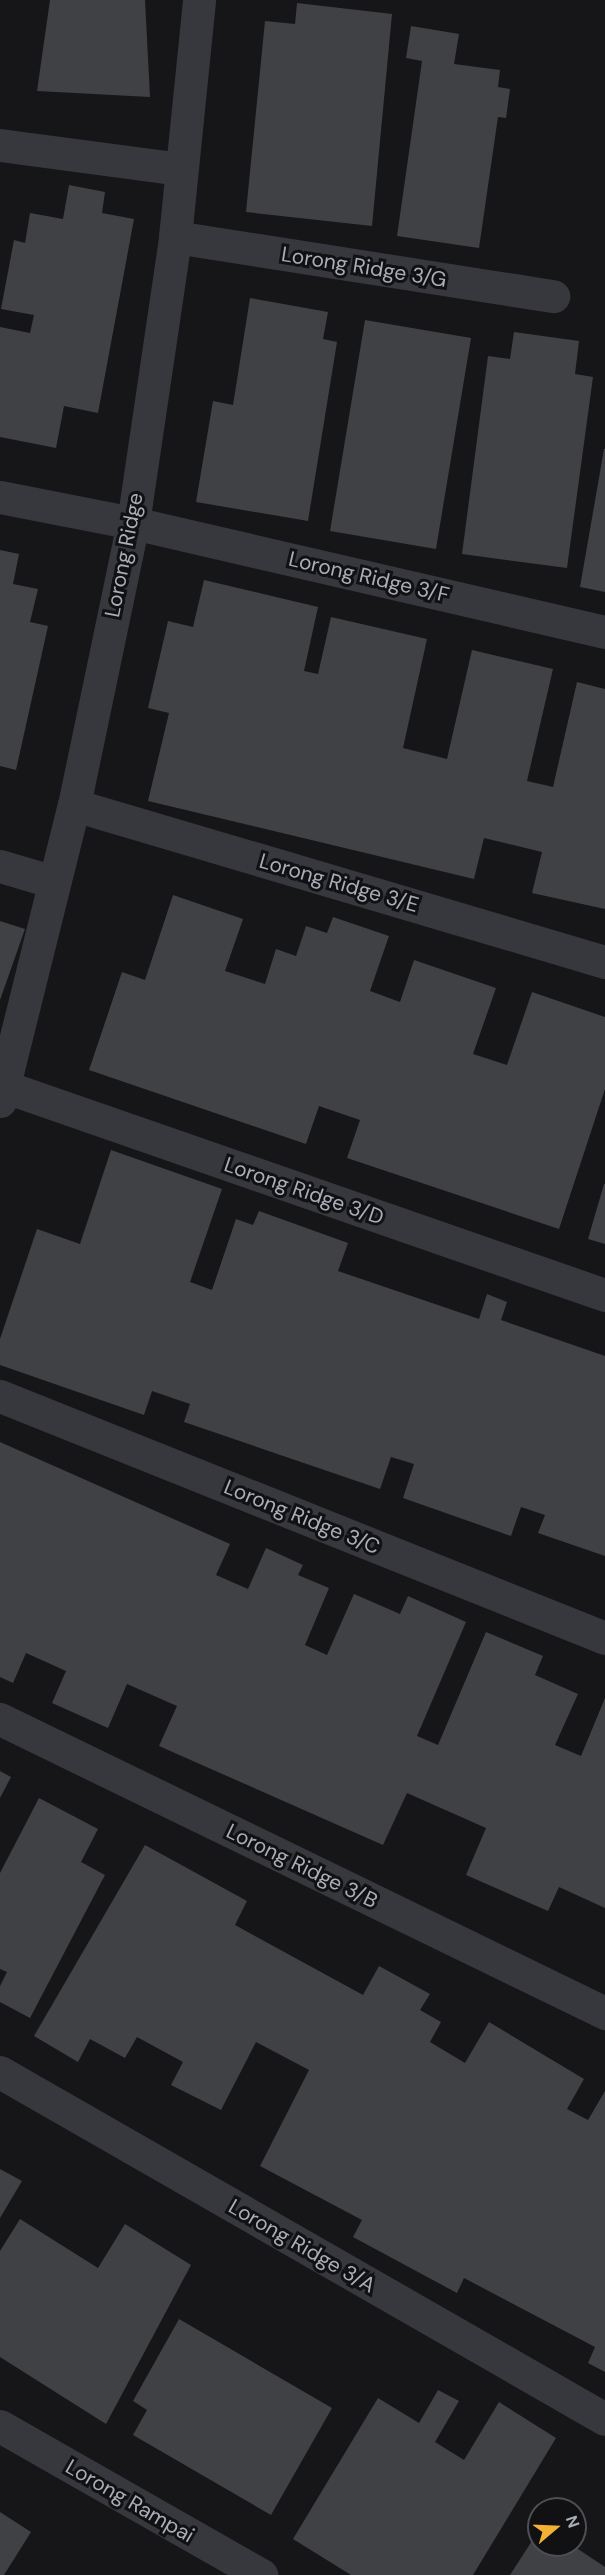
<!DOCTYPE html>
<html>
<head>
<meta charset="utf-8">
<style>
  body { margin:0 }
  #map { position:relative; width:605px; height:2575px; overflow:hidden; background:#161618; font-family:"DM Sans",sans-serif }
  div>[style] { position:absolute }
  .building>* { inset:0; background:#404145 }
  .minor>* { height:33px; margin:-16.5px; padding:0 16.5px; transform-origin:16.5px; border-radius:16.5px; background:#37383d }
  span { translate:-50% -50%; white-space:nowrap; text-align:center; line-height:1.15; -webkit-text-stroke:6px #111113; paint-order:stroke }
  .street-label { font-size:21px; color:#a8adb8 }
  .north { position:absolute; left:527px; top:2497px; width:60px; height:60px; box-sizing:border-box; background:#111113; border:2px solid #4d4f55; border-radius:50%; rotate:71deg; font-size:16px; font-weight:700; line-height:24px; text-align:center; color:#a8adb8 }
  .north::after { content:''; display:block; margin:auto; width:21px; height:27px; background:#f2b134; clip-path:polygon(50% 0,100% 100%,50% 72%,0 100%) }
</style>
</head>
<body>
<div id="map">
  <div class="building">
    <i style="clip-path:polygon(50px 0,145px 0,150px 97px,37px 91px)"></i>
    <i style="clip-path:polygon(297px 3px,392px 14px,372px 226px,246px 212px,265px 21px,295px 24px)"></i>
    <i style="clip-path:polygon(411px 26px,459px 34px,454px 64px,500px 70px,498px 87px,510px 89px,506px 118px,498px 117px,479px 248px,397px 236px,422px 61px,406px 58px)"></i>
    <i style="clip-path:polygon(69px 185px,105px 192px,102px 213px,134px 219px,98px 413px,64px 406px,56px 448px,0 437px,0 327px,30px 333px,34px 315px,1px 309px,14px 240px,25px 243px,30px 213px,63px 219px)"></i>
    <i style="clip-path:polygon(250px 298px,328px 312px,323px 339px,337px 342px,308px 521px,196px 502px,213px 401px,233px 405px)"></i>
    <i style="clip-path:polygon(365px 320px,471px 338px,436px 549px,330px 531px)"></i>
    <i style="clip-path:polygon(514px 332px,579px 341px,575px 374px,593px 377px,567px 568px,462px 554px,488px 356px,510px 359px)"></i>
    <i style="clip-path:polygon(604px 449px,605px 449px,605px 592px,580px 587px)"></i>
    <i style="clip-path:polygon(0 550px,19px 554px,13px 584px,38px 589px,30px 622px,48px 626px,16px 770px,0 766px)"></i>
    <i style="clip-path:polygon(204px 580px,318px 607px,304px 671px,318px 674px,331px 617px,427px 639px,403px 748px,447px 759px,472px 650px,553px 669px,527px 781px,553px 787px,577px 682px,605px 689px,605px 909px,532px 893px,542px 852px,484px 838px,474px 879px,148px 801px,169px 713px,148px 708px,168px 621px,193px 627px)"></i>
    <i style="clip-path:polygon(173px 895px,243px 919px,225px 971px,265px 984px,276px 949px,296px 956px,306px 926px,327px 933px,333px 917px,389px 936px,370px 991px,400px 1002px,414px 960px,496px 988px,473px 1054px,507px 1065px,532px 992px,605px 1017px,605px 1089px,559px 1229px,347px 1158px,360px 1120px,319px 1106px,306px 1144px,89px 1070px,122px 972px,145px 980px)"></i>
    <i style="clip-path:polygon(0 921px,25px 929px,0 1000px)"></i>
    <i style="clip-path:polygon(111px 1150px,222px 1189px,190px 1282px,212px 1290px,236px 1219px,253px 1225px,259px 1211px,348px 1243px,338px 1271px,479px 1319px,487px 1294px,507px 1302px,501px 1320px,605px 1356px,605px 1556px,538px 1533px,545px 1515px,521px 1507px,511px 1536px,403px 1498px,414px 1464px,391px 1457px,380px 1489px,184px 1422px,190px 1404px,152px 1391px,144px 1415px,0 1365px,0 1339px,37px 1229px,80px 1244px)"></i>
    <i style="clip-path:polygon(604px 1184px,605px 1184px,605px 1244px,588px 1239px)"></i>
    <i style="clip-path:polygon(0 1442px,230px 1544px,216px 1575px,248px 1589px,266px 1548px,303px 1565px,298px 1575px,329px 1588px,305px 1645px,327px 1655px,354px 1594px,400px 1614px,408px 1596px,466px 1622px,417px 1736px,438px 1745px,486px 1632px,543px 1656px,535px 1675px,578px 1694px,555px 1745px,581px 1756px,605px 1698px,605px 1908px,559px 1887px,548px 1911px,466px 1875px,486px 1828px,407px 1793px,383px 1845px,159px 1746px,177px 1706px,127px 1684px,108px 1728px,52px 1703px,66px 1671px,26px 1653px,13px 1683px,0 1677px)"></i>
    <i style="clip-path:polygon(0 1771px,11px 1777px,0 1798px)"></i>
    <i style="clip-path:polygon(39px 1798px,98px 1829px,81px 1862px,105px 1875px,30px 2018px,0 2002px,0 1986px,7px 1972px,0 1969px,0 1873px)"></i>
    <i style="clip-path:polygon(145px 1845px,247px 1901px,235px 1925px,363px 1995px,379px 1966px,430px 1994px,420px 2010px,441px 2022px,430px 2042px,465px 2063px,489px 2022px,584px 2079px,567px 2109px,588px 2120px,605px 2091px,605px 2372px,588px 2363px,595px 2347px,464px 2278px,457px 2293px,353px 2237px,362px 2220px,260px 2166px,309px 2070px,256px 2042px,221px 2110px,171px 2085px,183px 2062px,137px 2037px,125px 2058px,90px 2039px,78px 2062px,34px 2036px)"></i>
    <i style="clip-path:polygon(0 2169px,22px 2181px,0 2218px)"></i>
    <i style="clip-path:polygon(20px 2219px,98px 2268px,125px 2224px,191px 2265px,106px 2424px,0 2357px,0 2251px)"></i>
    <i style="clip-path:polygon(179px 2319px,332px 2408px,271px 2515px,133px 2435px,147px 2410px,133px 2401px)"></i>
    <i style="clip-path:polygon(438px 2390px,459px 2401px,435px 2442px,464px 2460px,499px 2402px,556px 2438px,473px 2575px,351px 2575px,293px 2539px,378px 2398px,419px 2423px)"></i>
    <i style="clip-path:polygon(0 2512px,31px 2532px,4px 2575px,0 2575px)"></i>
    <i style="clip-path:polygon(539px 2530px,539px 2545px,572px 2545px,605px 2567px,605px 2575px,510px 2575px)"></i>
  </div>
  <div class="minor">
    <i style="left:0;top:145px;width:183px;rotate:7.6deg"></i>
    <i style="left:175px;top:237px;width:383px;rotate:8.9deg"></i>
    <i style="left:0;top:497px;width:136px;rotate:11.1deg"></i>
    <i style="left:133px;top:523px;width:484px;rotate:13deg"></i>
    <i style="left:74px;top:805px;width:554px;rotate:16.47deg"></i>
    <i style="left:0;top:866px;width:56px;rotate:16.5deg"></i>
    <i style="left:3px;top:1086px;width:637px;rotate:19.15deg"></i>
    <i style="left:0;top:1101px;width:305px;rotate:-76deg"></i>
    <i style="left:74px;top:805px;width:288px;rotate:-78.2deg"></i>
    <i style="left:133px;top:523px;width:289px;rotate:-81.6deg"></i>
    <i style="left:175px;top:237px;width:238px;rotate:-84.2deg"></i>
    <i style="left:0;top:1396px;width:652px;rotate:21.8deg"></i>
    <i style="left:0;top:1719px;width:673px;rotate:25.92deg"></i>
    <i style="left:0;top:2072px;width:697px;rotate:29.84deg"></i>
    <i style="left:0;top:2426px;width:301px;rotate:29.7deg"></i>
  </div>
  <div class="street-label">
    <span style="left:364px;top:267px;rotate:9deg">Lorong Ridge 3/G</span>
    <span style="left:124px;top:555px;rotate:-79deg">Lorong Ridge</span>
    <span style="left:369px;top:577px;rotate:13deg">Lorong Ridge 3/F</span>
    <span style="left:339px;top:883px;rotate:16deg">Lorong Ridge 3/E</span>
    <span style="left:304px;top:1191px;rotate:19deg">Lorong Ridge 3/D</span>
    <span style="left:302px;top:1517px;rotate:22deg">Lorong Ridge 3/C</span>
    <span style="left:302px;top:1866px;rotate:26deg">Lorong Ridge 3/B</span>
    <span style="left:302px;top:2246px;rotate:30deg">Lorong Ridge 3/A</span>
    <span style="left:130px;top:2501px;rotate:30deg">Lorong Rampai</span>
  </div>
  <div class="north">N</div>
</div>
</body>
</html>
